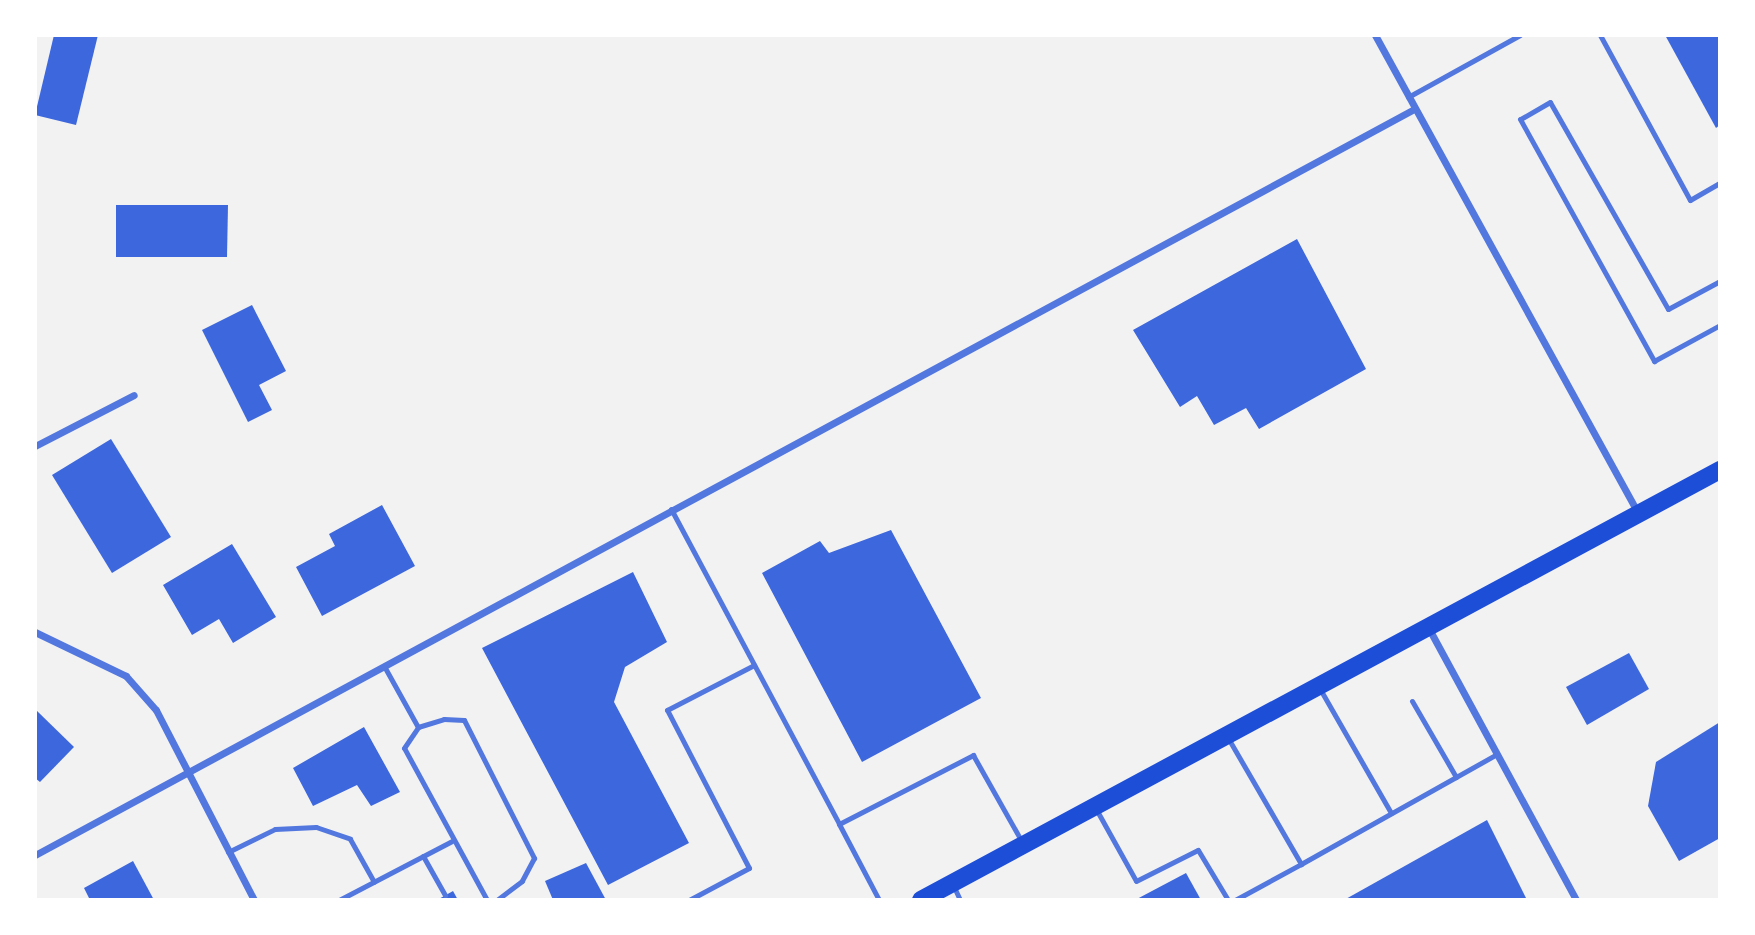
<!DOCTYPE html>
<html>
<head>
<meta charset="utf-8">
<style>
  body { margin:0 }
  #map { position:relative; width:1755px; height:935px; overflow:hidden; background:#f2f2f2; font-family:"Work Sans",sans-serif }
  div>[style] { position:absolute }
  .building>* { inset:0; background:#3d67dc }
  .service>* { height:5px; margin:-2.5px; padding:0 2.5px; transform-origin:2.5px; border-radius:2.5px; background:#5277de }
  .minor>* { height:7px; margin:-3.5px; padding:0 3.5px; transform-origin:3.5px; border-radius:3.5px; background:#5277de }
  .primary>* { height:18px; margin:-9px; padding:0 9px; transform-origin:9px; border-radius:9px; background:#1d4ed8 }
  span { translate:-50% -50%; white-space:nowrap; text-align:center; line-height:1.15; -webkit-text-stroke:7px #fff; paint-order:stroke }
  .frame { position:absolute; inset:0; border:37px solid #fff; pointer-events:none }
</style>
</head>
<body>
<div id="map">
  <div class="building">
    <i style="clip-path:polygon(54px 35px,98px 35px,76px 125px,35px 115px)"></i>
    <i style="clip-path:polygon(1665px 35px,1720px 35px,1720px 125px,1716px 128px)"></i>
    <i style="clip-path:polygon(116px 205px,228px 205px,227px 257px,116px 257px)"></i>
    <i style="clip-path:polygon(1297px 239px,1366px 369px,1259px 429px,1246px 408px,1214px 425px,1197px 396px,1180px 407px,1133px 330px)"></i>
    <i style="clip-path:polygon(252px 305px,286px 371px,259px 385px,272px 410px,248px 422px,202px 330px)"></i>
    <i style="clip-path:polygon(111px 439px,171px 537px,112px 573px,52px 475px)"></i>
    <i style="clip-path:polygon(382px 505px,415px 566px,322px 616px,296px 567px,335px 546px,329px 534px)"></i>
    <i style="clip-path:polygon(891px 530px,981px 698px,862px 762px,762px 573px,820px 541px,829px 553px)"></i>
    <i style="clip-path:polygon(232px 544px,276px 617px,233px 643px,219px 619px,192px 635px,163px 585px)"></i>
    <i style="clip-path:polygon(633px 572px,667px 642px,625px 667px,614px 702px,689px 843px,608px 885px,482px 648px)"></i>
    <i style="clip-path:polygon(1629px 653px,1649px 689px,1587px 725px,1566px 687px)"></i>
    <i style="clip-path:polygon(35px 709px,74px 747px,40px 782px,35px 778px)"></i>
    <i style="clip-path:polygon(1720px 722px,1720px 838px,1679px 861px,1648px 806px,1656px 762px)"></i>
    <i style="clip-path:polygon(364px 727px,400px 792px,371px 806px,357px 785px,313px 806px,293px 768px)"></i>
    <i style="clip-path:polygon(1487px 820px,1527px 900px,1344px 900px)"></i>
    <i style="clip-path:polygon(133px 861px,154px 900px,90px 900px,84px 888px)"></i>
    <i style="clip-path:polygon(586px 863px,606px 900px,553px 900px,545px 881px)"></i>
    <i style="clip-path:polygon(1186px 873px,1201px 900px,1135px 900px)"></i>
    <i style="clip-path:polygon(453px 891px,458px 900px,437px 900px)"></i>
  </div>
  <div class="service">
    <i style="left:1600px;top:35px;width:188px;rotate:61.4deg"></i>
    <i style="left:1690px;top:200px;width:34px;rotate:-30deg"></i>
    <i style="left:1408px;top:97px;width:128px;rotate:-29deg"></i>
    <i style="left:1720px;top:281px;width:59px;rotate:151.7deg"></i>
    <i style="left:1668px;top:309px;width:238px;rotate:-119.7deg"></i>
    <i style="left:1550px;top:102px;width:34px;rotate:150deg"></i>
    <i style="left:1520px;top:119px;width:277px;rotate:61deg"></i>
    <i style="left:1654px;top:361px;width:75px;rotate:-28.6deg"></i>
    <i style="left:671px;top:509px;width:357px;rotate:61.9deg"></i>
    <i style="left:839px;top:824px;width:151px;rotate:-27.2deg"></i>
    <i style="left:973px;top:755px;width:100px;rotate:60.6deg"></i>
    <i style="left:384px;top:666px;width:70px;rotate:60.9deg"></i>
    <i style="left:1320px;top:689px;width:143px;rotate:60.2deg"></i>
    <i style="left:1412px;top:701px;width:88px;rotate:59.9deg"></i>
    <i style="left:1228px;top:738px;width:146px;rotate:59.9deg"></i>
    <i style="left:1301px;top:864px;width:225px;rotate:-29.3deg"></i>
    <i style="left:1096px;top:809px;width:82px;rotate:60.9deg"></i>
    <i style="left:1136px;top:881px;width:69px;rotate:-26.6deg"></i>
    <i style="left:1198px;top:850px;width:58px;rotate:59deg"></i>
    <i style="left:839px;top:824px;width:86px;rotate:62.2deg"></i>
    <i style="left:228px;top:852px;width:52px;rotate:-26.1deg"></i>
    <i style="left:275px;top:829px;width:41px;rotate:-2.8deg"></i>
    <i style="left:316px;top:827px;width:36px;rotate:19deg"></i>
    <i style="left:350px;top:839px;width:49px;rotate:60.8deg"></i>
    <i style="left:423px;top:856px;width:45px;rotate:60.6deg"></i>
    <i style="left:954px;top:887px;width:14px;rotate:65deg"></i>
    <i style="left:339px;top:900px;width:127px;rotate:-27.6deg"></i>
    <i style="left:487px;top:900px;width:173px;rotate:-118.6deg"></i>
    <i style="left:404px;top:748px;width:25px;rotate:-56deg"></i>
    <i style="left:418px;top:727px;width:27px;rotate:-17deg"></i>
    <i style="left:444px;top:719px;width:20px;rotate:3deg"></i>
    <i style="left:464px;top:720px;width:155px;rotate:63.1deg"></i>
    <i style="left:534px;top:858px;width:26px;rotate:118deg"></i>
    <i style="left:522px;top:881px;width:31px;rotate:143deg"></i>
    <i style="left:689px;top:900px;width:68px;rotate:-28.1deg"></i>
    <i style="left:749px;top:868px;width:178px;rotate:-117.4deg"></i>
    <i style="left:667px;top:710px;width:98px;rotate:-27.3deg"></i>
    <i style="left:1235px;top:900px;width:75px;rotate:-28.6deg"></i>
  </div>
  <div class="minor">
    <i style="left:1375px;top:35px;width:546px;rotate:61.18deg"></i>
    <i style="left:35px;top:446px;width:111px;rotate:-27.3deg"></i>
    <i style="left:1428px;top:627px;width:311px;rotate:61.5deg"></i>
    <i style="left:35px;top:632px;width:101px;rotate:25.8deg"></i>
    <i style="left:126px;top:676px;width:45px;rotate:48.6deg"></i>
    <i style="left:156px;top:710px;width:214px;rotate:62.7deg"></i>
    <i style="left:35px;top:855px;width:1568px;rotate:-28.41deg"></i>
  </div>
  <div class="primary">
    <i style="left:921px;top:900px;width:907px;rotate:-28.29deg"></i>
  </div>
  <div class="frame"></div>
</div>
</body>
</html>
